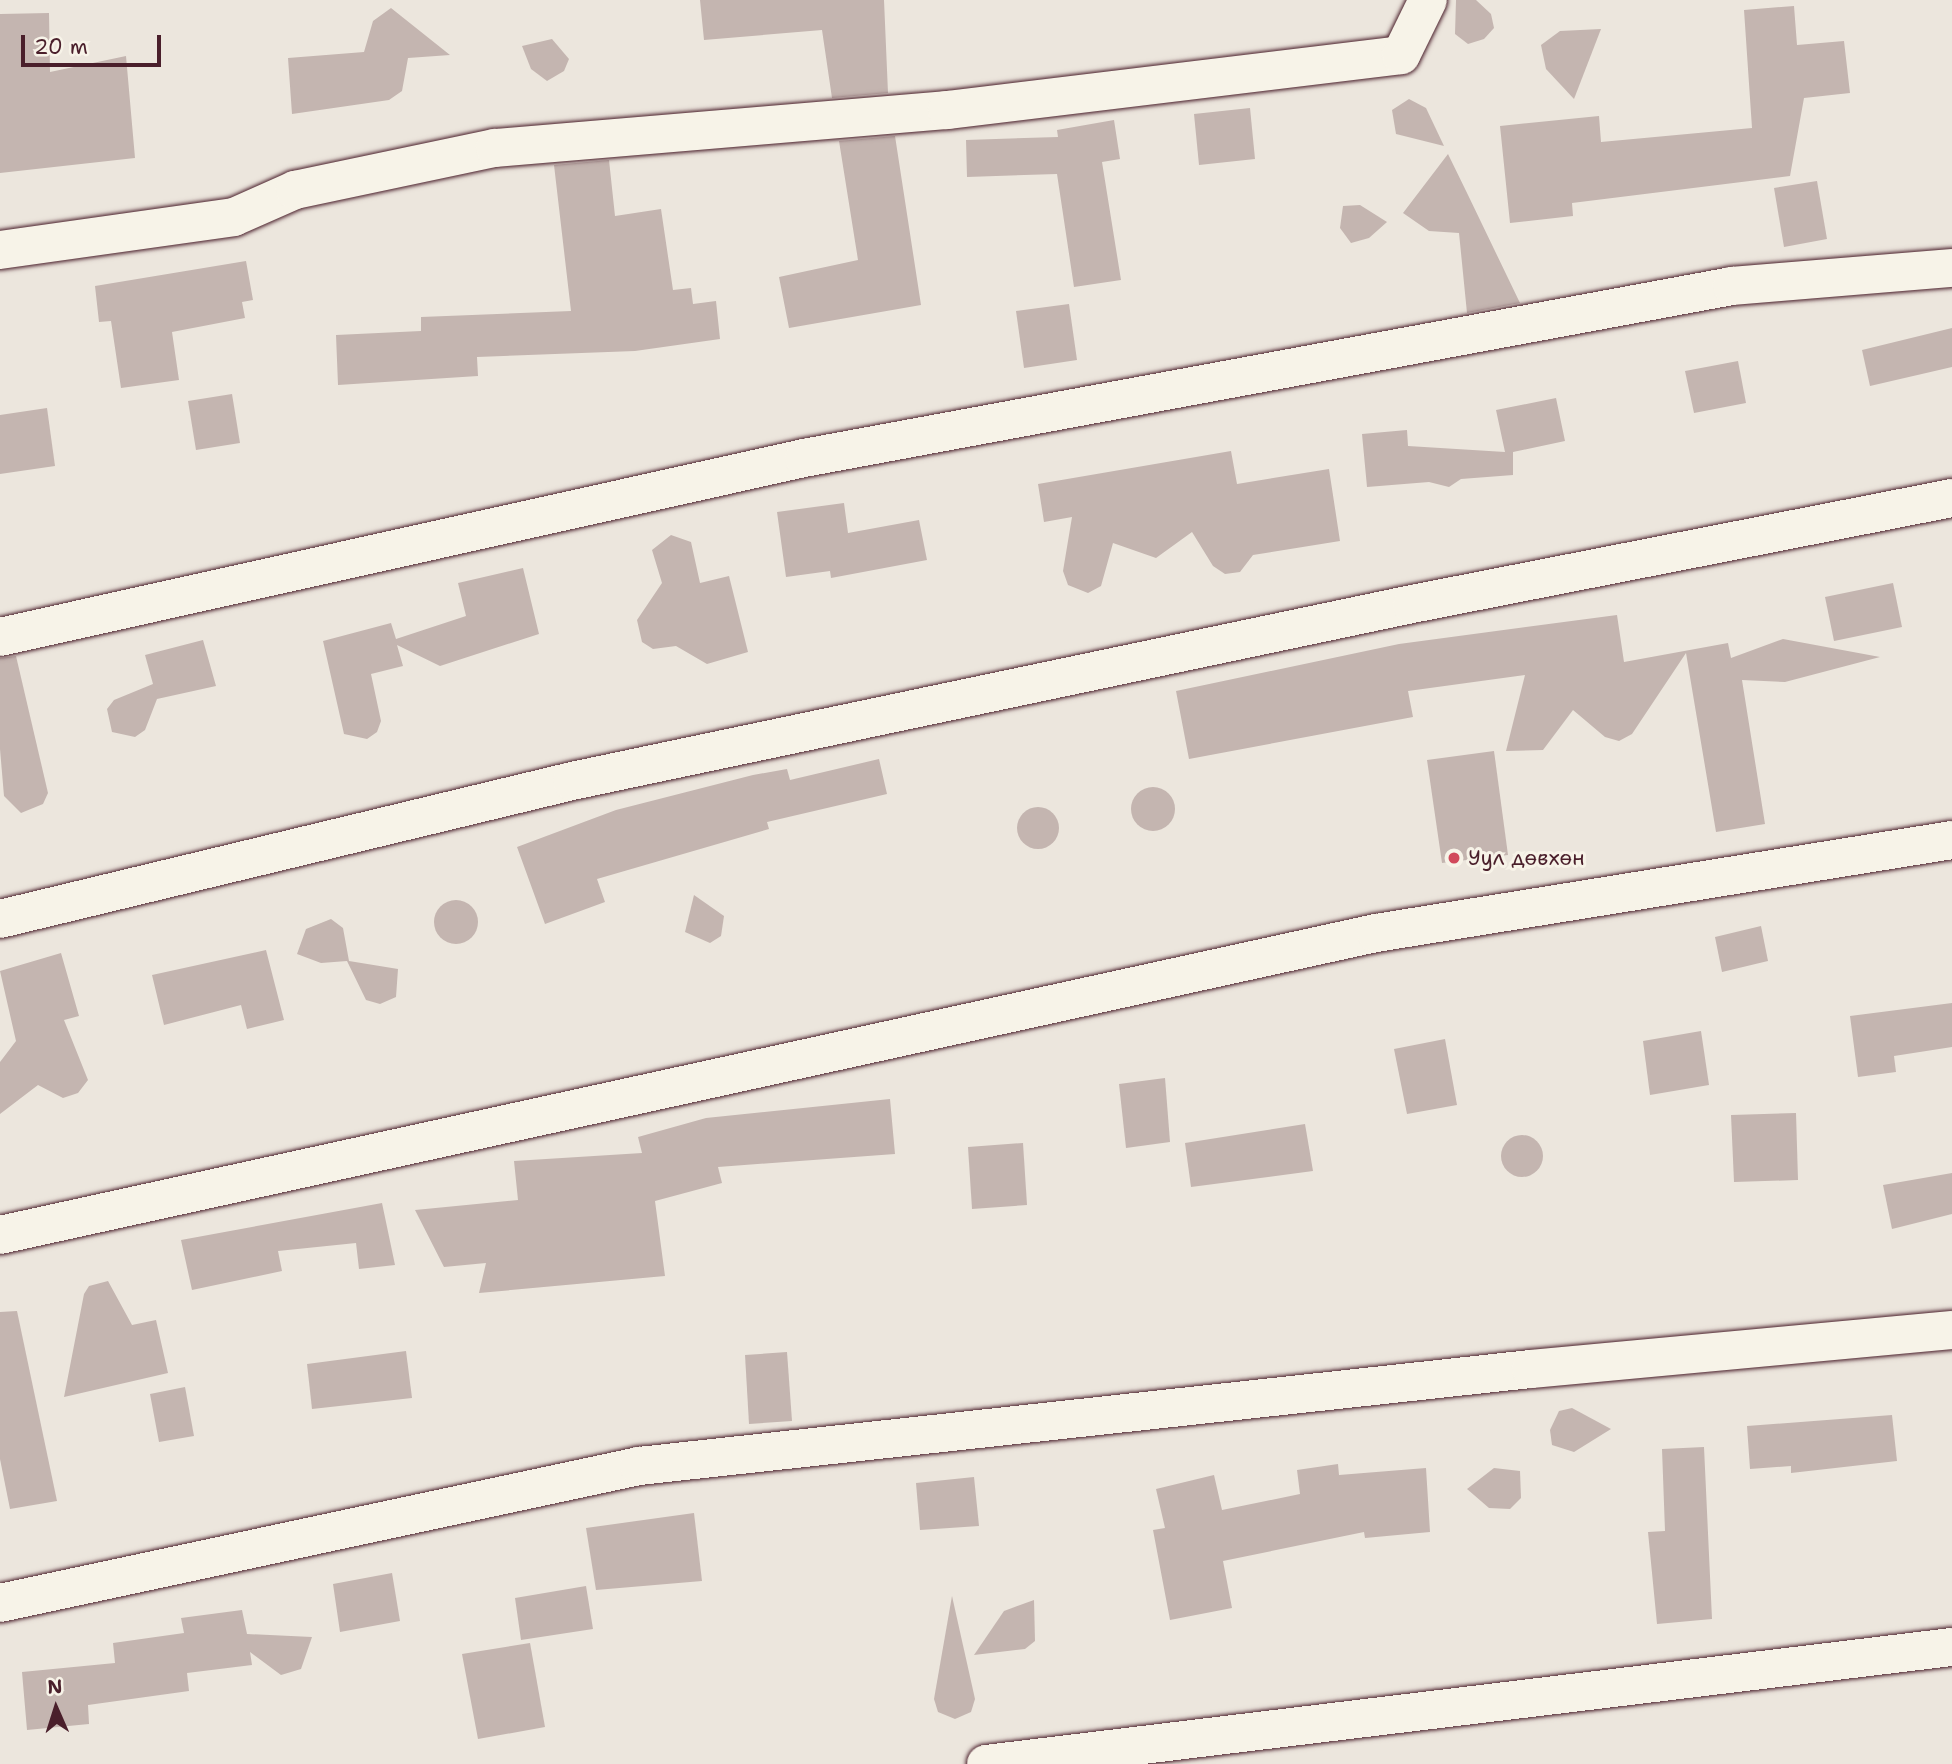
<!DOCTYPE html>
<html>
<head>
<meta charset="utf-8">
<style>
  body { margin:0 }
  #map { position:relative; width:1952px; height:1764px; overflow:hidden; background:#ece6dd; font-family:"Shantell Sans",sans-serif }
  div>[style] { position:absolute }
  .building>* { inset:0; background:#c4b5b0 }
  .round { border-radius:50% }
  .roads { filter:drop-shadow(0 0 2px #4a1f2b) drop-shadow(0 0 2px #4a1f2b) }
  .minor>* { height:38px; margin:-19px; padding:0 19px; transform-origin:19px; border-radius:19px; background:#f7f3e8 }
  .dots>* { width:19px; height:19px; translate:-50% -50%; box-sizing:border-box; border:4px solid #f7f3e8; border-radius:50% }
  span { translate:-50% -50%; white-space:nowrap; text-align:center; line-height:1.15; -webkit-text-stroke:6px #f7f3e8; paint-order:stroke }
  .poi-label { font-size:21px; color:#4a1f2b }
  .left { translate:0 -50%; text-align:left }
  .north { position:absolute; left:21px; top:1673px; width:70px; height:70px; -webkit-text-stroke:5px #f7f3e8; paint-order:stroke; rotate:357deg; font-size:19px; font-weight:700; line-height:28px; text-align:center; color:#4a1f2b }
  .north::after { content:''; display:block; margin:auto; width:24px; height:32px; background:#4a1f2b; clip-path:polygon(50% 0,100% 100%,50% 72%,0 100%) }
  .scale { position:absolute; left:21px; top:35px; width:140px; height:32px; box-sizing:border-box; border:4px solid #4a1f2b; border-top:0; padding-left:9px; font-size:21px; line-height:24px; white-space:nowrap; color:#4a1f2b; -webkit-text-stroke:5px #f7f3e8; paint-order:stroke }
</style>
</head>
<body>
<div id="map">
  <div class="building">
    <i style="clip-path:polygon(700px 0,884px 0,888px 93px,832px 98px,822px 30px,704px 40px)"></i>
    <i style="clip-path:polygon(1456px 0,1476px 0,1491px 14px,1494px 28px,1484px 39px,1468px 44px,1455px 34px)"></i>
    <i style="clip-path:polygon(1794px 6px,1797px 45px,1844px 41px,1850px 93px,1804px 98px,1790px 176px,1572px 203px,1573px 216px,1510px 223px,1500px 126px,1599px 116px,1601px 142px,1752px 128px,1744px 10px)"></i>
    <i style="clip-path:polygon(391px 8px,450px 55px,408px 58px,402px 91px,389px 100px,292px 114px,288px 58px,364px 52px,373px 21px)"></i>
    <i style="clip-path:polygon(49px 13px,50px 72px,126px 56px,135px 158px,0 173px,0 14px)"></i>
    <i style="clip-path:polygon(1601px 29px,1574px 99px,1546px 69px,1541px 45px,1560px 31px)"></i>
    <i style="clip-path:polygon(552px 39px,569px 59px,564px 71px,547px 81px,531px 69px,522px 46px)"></i>
    <i style="clip-path:polygon(1409px 99px,1426px 108px,1444px 146px,1396px 134px,1392px 110px)"></i>
    <i style="clip-path:polygon(1250px 108px,1255px 159px,1199px 165px,1194px 114px)"></i>
    <i style="clip-path:polygon(1114px 120px,1120px 159px,1102px 162px,1121px 280px,1074px 287px,1057px 174px,967px 177px,966px 140px,1058px 137px,1057px 130px)"></i>
    <i style="clip-path:polygon(895px 136px,921px 305px,789px 328px,779px 277px,858px 260px,839px 141px)"></i>
    <i style="clip-path:polygon(1448px 154px,1468px 195px,1520px 303px,1467px 313px,1459px 233px,1429px 231px,1403px 213px)"></i>
    <i style="clip-path:polygon(609px 160px,615px 216px,661px 209px,673px 290px,691px 288px,693px 304px,716px 301px,720px 339px,635px 351px,477px 357px,478px 376px,338px 385px,336px 335px,421px 331px,421px 317px,571px 311px,554px 165px)"></i>
    <i style="clip-path:polygon(1817px 181px,1827px 239px,1784px 247px,1774px 188px)"></i>
    <i style="clip-path:polygon(1360px 205px,1387px 222px,1369px 238px,1351px 243px,1340px 228px,1343px 206px)"></i>
    <i style="clip-path:polygon(246px 261px,253px 300px,242px 302px,245px 318px,172px 332px,179px 380px,121px 388px,111px 321px,99px 322px,95px 286px)"></i>
    <i style="clip-path:polygon(1069px 304px,1077px 360px,1024px 368px,1016px 311px)"></i>
    <i style="clip-path:polygon(1952px 328px,1952px 367px,1870px 386px,1862px 350px)"></i>
    <i style="clip-path:polygon(1738px 361px,1746px 403px,1694px 413px,1685px 371px)"></i>
    <i style="clip-path:polygon(232px 394px,240px 443px,196px 450px,188px 401px)"></i>
    <i style="clip-path:polygon(1556px 398px,1565px 441px,1513px 452px,1513px 475px,1461px 479px,1449px 487px,1429px 482px,1367px 487px,1362px 434px,1407px 430px,1408px 446px,1505px 452px,1496px 410px)"></i>
    <i style="clip-path:polygon(47px 408px,55px 466px,0 474px,0 415px)"></i>
    <i style="clip-path:polygon(1231px 451px,1237px 484px,1329px 469px,1340px 541px,1253px 555px,1240px 572px,1225px 574px,1213px 566px,1192px 532px,1156px 558px,1113px 543px,1101px 586px,1088px 593px,1068px 585px,1063px 571px,1072px 517px,1044px 522px,1038px 484px)"></i>
    <i style="clip-path:polygon(844px 503px,848px 533px,919px 520px,927px 560px,831px 578px,830px 571px,786px 577px,777px 512px)"></i>
    <i style="clip-path:polygon(671px 535px,691px 542px,700px 583px,729px 576px,748px 652px,707px 664px,676px 646px,653px 649px,642px 642px,637px 620px,662px 583px,652px 550px)"></i>
    <i style="clip-path:polygon(523px 568px,539px 634px,440px 666px,397px 645px,403px 666px,371px 674px,381px 721px,377px 732px,367px 739px,344px 734px,323px 641px,391px 623px,396px 639px,466px 616px,458px 583px)"></i>
    <i style="clip-path:polygon(1893px 583px,1902px 627px,1834px 641px,1825px 597px)"></i>
    <i style="clip-path:polygon(1617px 615px,1624px 662px,1728px 643px,1731px 658px,1783px 639px,1880px 657px,1785px 682px,1742px 680px,1765px 824px,1716px 832px,1686px 653px,1632px 734px,1619px 741px,1605px 737px,1573px 710px,1543px 750px,1506px 751px,1525px 675px,1408px 691px,1413px 717px,1189px 759px,1176px 691px,1399px 644px)"></i>
    <i style="clip-path:polygon(203px 640px,216px 686px,157px 699px,145px 730px,135px 737px,112px 732px,107px 709px,114px 700px,153px 684px,145px 655px)"></i>
    <i style="clip-path:polygon(16px 656px,48px 793px,43px 804px,21px 813px,4px 796px,0 749px,0 658px)"></i>
    <i style="clip-path:polygon(1494px 751px,1508px 855px,1442px 863px,1427px 760px)"></i>
    <i style="clip-path:polygon(879px 759px,887px 794px,767px 822px,769px 829px,597px 879px,605px 902px,545px 924px,517px 847px,616px 810px,753px 775px,787px 769px,790px 780px)"></i>
    <i class="round" style="left:1131px;top:787px;width:44px;height:44px"></i>
    <i class="round" style="left:1017px;top:807px;width:42px;height:42px"></i>
    <i style="clip-path:polygon(694px 895px,724px 916px,721px 936px,710px 943px,685px 932px)"></i>
    <i class="round" style="left:434px;top:900px;width:44px;height:44px"></i>
    <i style="clip-path:polygon(331px 919px,343px 928px,349px 961px,398px 969px,396px 997px,380px 1004px,366px 1000px,347px 961px,321px 963px,297px 954px,306px 929px)"></i>
    <i style="clip-path:polygon(1761px 926px,1768px 961px,1722px 972px,1715px 937px)"></i>
    <i style="clip-path:polygon(266px 950px,284px 1020px,247px 1029px,241px 1005px,164px 1025px,152px 975px)"></i>
    <i style="clip-path:polygon(61px 953px,79px 1016px,64px 1020px,88px 1080px,78px 1093px,63px 1098px,38px 1085px,0 1114px,0 1062px,16px 1041px,0 971px)"></i>
    <i style="clip-path:polygon(1952px 1003px,1952px 1047px,1894px 1056px,1896px 1072px,1858px 1077px,1850px 1016px)"></i>
    <i style="clip-path:polygon(1701px 1031px,1709px 1085px,1650px 1095px,1643px 1041px)"></i>
    <i style="clip-path:polygon(1445px 1039px,1457px 1105px,1407px 1114px,1394px 1049px)"></i>
    <i style="clip-path:polygon(1165px 1078px,1170px 1142px,1126px 1148px,1119px 1084px)"></i>
    <i style="clip-path:polygon(890px 1099px,895px 1154px,718px 1167px,722px 1183px,655px 1201px,665px 1276px,479px 1293px,486px 1263px,444px 1267px,415px 1210px,518px 1200px,514px 1161px,642px 1153px,638px 1137px,706px 1118px)"></i>
    <i style="clip-path:polygon(1796px 1113px,1798px 1180px,1734px 1182px,1731px 1115px)"></i>
    <i style="clip-path:polygon(1305px 1124px,1313px 1171px,1191px 1187px,1185px 1143px)"></i>
    <i class="round" style="left:1501px;top:1135px;width:42px;height:42px"></i>
    <i style="clip-path:polygon(1023px 1143px,1027px 1205px,972px 1209px,968px 1147px)"></i>
    <i style="clip-path:polygon(1952px 1173px,1952px 1214px,1892px 1229px,1883px 1185px)"></i>
    <i style="clip-path:polygon(382px 1203px,395px 1265px,359px 1269px,356px 1243px,278px 1251px,282px 1271px,192px 1290px,181px 1240px)"></i>
    <i style="clip-path:polygon(108px 1281px,132px 1325px,156px 1320px,168px 1373px,64px 1397px,84px 1294px,89px 1286px)"></i>
    <i style="clip-path:polygon(17px 1311px,57px 1501px,10px 1509px,0 1459px,0 1312px)"></i>
    <i style="clip-path:polygon(406px 1351px,412px 1398px,312px 1409px,307px 1364px)"></i>
    <i style="clip-path:polygon(787px 1352px,792px 1421px,749px 1424px,745px 1355px)"></i>
    <i style="clip-path:polygon(185px 1387px,194px 1436px,159px 1442px,150px 1394px)"></i>
    <i style="clip-path:polygon(1572px 1408px,1611px 1429px,1574px 1452px,1552px 1445px,1550px 1430px,1559px 1411px)"></i>
    <i style="clip-path:polygon(1892px 1415px,1897px 1461px,1791px 1473px,1791px 1466px,1750px 1469px,1747px 1426px)"></i>
    <i style="clip-path:polygon(1704px 1447px,1712px 1619px,1657px 1624px,1648px 1532px,1665px 1531px,1662px 1449px)"></i>
    <i style="clip-path:polygon(1338px 1464px,1339px 1475px,1426px 1468px,1430px 1532px,1365px 1538px,1364px 1532px,1223px 1561px,1232px 1608px,1170px 1620px,1153px 1530px,1165px 1528px,1156px 1489px,1214px 1475px,1222px 1510px,1300px 1494px,1297px 1470px)"></i>
    <i style="clip-path:polygon(1494px 1468px,1520px 1471px,1521px 1498px,1510px 1509px,1489px 1508px,1467px 1489px)"></i>
    <i style="clip-path:polygon(974px 1477px,979px 1526px,920px 1530px,916px 1483px)"></i>
    <i style="clip-path:polygon(694px 1513px,702px 1581px,596px 1590px,586px 1528px)"></i>
    <i style="clip-path:polygon(392px 1573px,400px 1621px,340px 1632px,333px 1584px)"></i>
    <i style="clip-path:polygon(586px 1586px,593px 1629px,521px 1640px,515px 1598px)"></i>
    <i style="clip-path:polygon(952px 1596px,975px 1699px,971px 1712px,955px 1719px,938px 1712px,934px 1699px)"></i>
    <i style="clip-path:polygon(1034px 1600px,1035px 1641px,1025px 1649px,974px 1655px,1004px 1611px)"></i>
    <i style="clip-path:polygon(242px 1610px,247px 1634px,312px 1637px,301px 1669px,281px 1675px,250px 1652px,252px 1665px,187px 1673px,189px 1691px,88px 1705px,89px 1724px,27px 1730px,22px 1672px,115px 1663px,113px 1643px,184px 1633px,181px 1618px)"></i>
    <i style="clip-path:polygon(530px 1643px,545px 1727px,478px 1739px,462px 1654px)"></i>
  </div>
  <div class="roads">
    <div class="minor">
      <i style="left:0;top:250px;width:236px;rotate:-8deg"></i>
      <i style="left:234px;top:217px;width:67px;rotate:-23.9deg"></i>
      <i style="left:295px;top:190px;width:204px;rotate:-11.9deg"></i>
      <i style="left:495px;top:148px;width:454px;rotate:-4.8deg"></i>
      <i style="left:947px;top:110px;width:457px;rotate:-6.9deg"></i>
      <i style="left:1401px;top:55px;width:61px;rotate:-63.9deg"></i>
      <i style="left:0;top:637px;width:824px;rotate:-12.55deg"></i>
      <i style="left:804px;top:458px;width:944px;rotate:-10.5deg"></i>
      <i style="left:1732px;top:286px;width:221px;rotate:-4.7deg"></i>
      <i style="left:0;top:919px;width:588px;rotate:-13.56deg"></i>
      <i style="left:572px;top:781px;width:858px;rotate:-11.9deg"></i>
      <i style="left:1412px;top:604px;width:550px;rotate:-11.11deg"></i>
      <i style="left:0;top:1235px;width:1409px;rotate:-12.38deg"></i>
      <i style="left:1376px;top:933px;width:583px;rotate:-9.17deg"></i>
      <i style="left:0;top:1603px;width:654px;rotate:-12.1deg"></i>
      <i style="left:639px;top:1466px;width:897px;rotate:-6.21deg"></i>
      <i style="left:1531px;top:1369px;width:423px;rotate:-5.3deg"></i>
      <i style="left:986px;top:1764px;width:973px;rotate:-6.91deg"></i>
    </div>
  </div>
  <div class="dots">
    <i style="left:1454px;top:858px;background:#d1495b"></i>
  </div>
  <div class="poi-label">
    <span class="left" style="left:1468px;top:858px">Уул дөвхөн</span>
  </div>
  <div class="north">N</div>
  <div class="scale">20 m</div>
</div>
</body>
</html>
